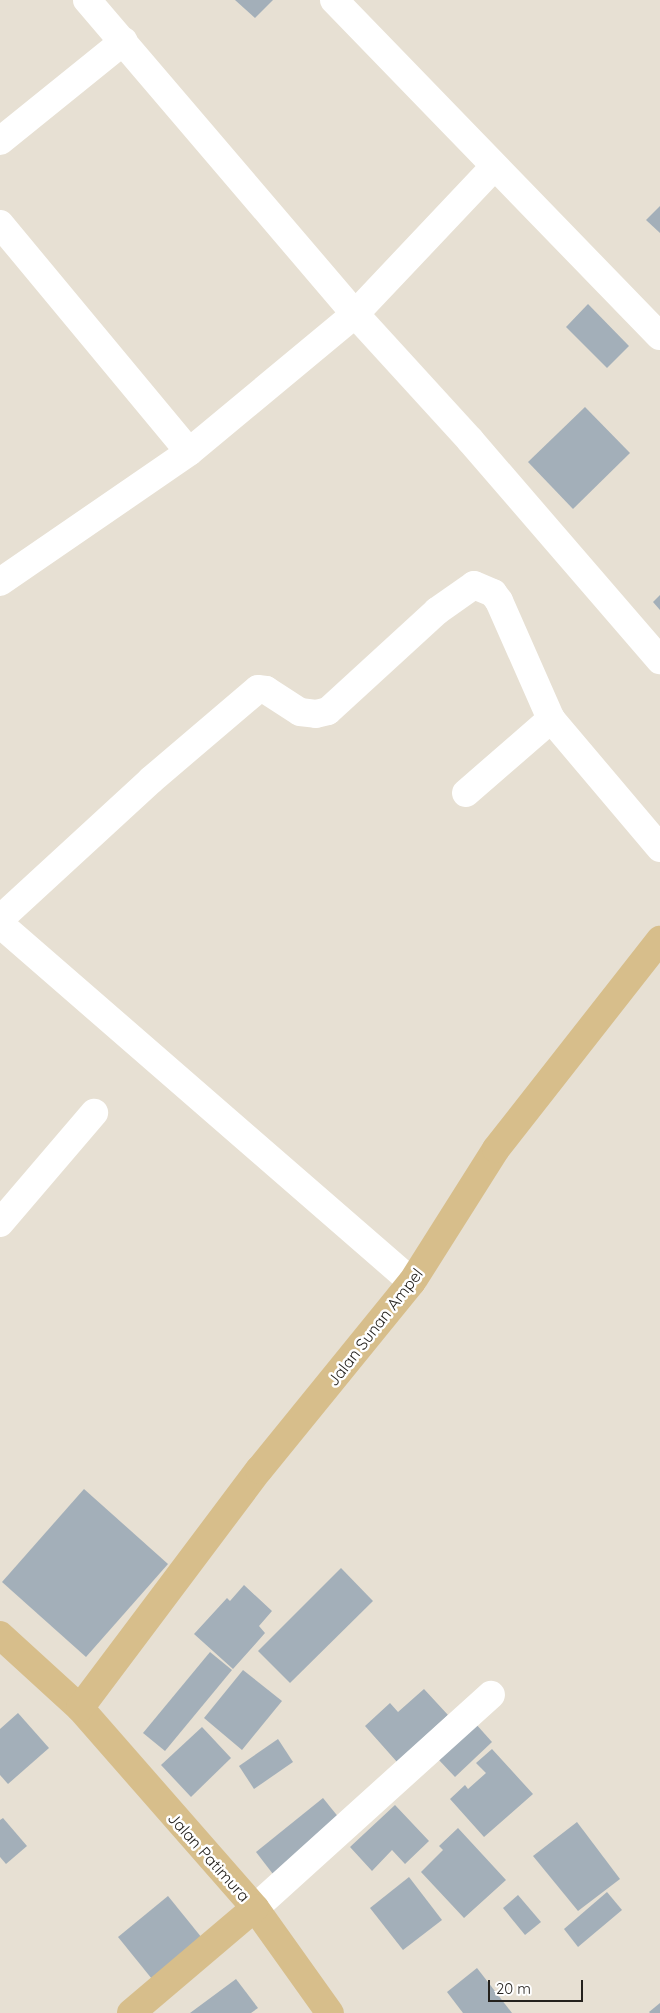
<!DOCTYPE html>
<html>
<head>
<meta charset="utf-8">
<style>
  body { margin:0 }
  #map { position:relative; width:660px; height:2013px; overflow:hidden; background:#e7e0d3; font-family:Quicksand,sans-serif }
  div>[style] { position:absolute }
  .building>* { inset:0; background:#a3afb9 }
  .minor>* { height:28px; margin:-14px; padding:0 14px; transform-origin:14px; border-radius:14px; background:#fff }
  .major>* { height:28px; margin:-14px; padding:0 14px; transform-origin:14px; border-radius:14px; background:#d7be8b }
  span { translate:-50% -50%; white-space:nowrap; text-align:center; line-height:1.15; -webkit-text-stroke:5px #fff; paint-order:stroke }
  .street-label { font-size:16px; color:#24211d }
  .scale { position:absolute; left:488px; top:1980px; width:95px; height:22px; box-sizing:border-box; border:2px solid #24211d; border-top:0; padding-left:6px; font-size:15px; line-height:18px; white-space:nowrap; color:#24211d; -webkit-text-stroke:4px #fff; paint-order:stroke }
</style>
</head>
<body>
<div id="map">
  <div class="building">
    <i style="clip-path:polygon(235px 0,273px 0,255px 18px)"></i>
    <i style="clip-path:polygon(660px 206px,660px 233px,646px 220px)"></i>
    <i style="clip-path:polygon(588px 304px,629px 346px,607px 368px,566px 327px)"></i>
    <i style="clip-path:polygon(585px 407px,630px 453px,573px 509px,528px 462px)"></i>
    <i style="clip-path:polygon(660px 595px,660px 610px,653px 602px)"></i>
    <i style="clip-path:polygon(84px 1489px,168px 1564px,86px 1657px,2px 1582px)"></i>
    <i style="clip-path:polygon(341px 1568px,373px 1601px,290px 1683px,258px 1651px)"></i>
    <i style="clip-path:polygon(244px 1585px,272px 1611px,259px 1626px,265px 1633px,233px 1669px,194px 1634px,227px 1598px,230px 1601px)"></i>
    <i style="clip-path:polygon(210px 1652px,232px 1670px,165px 1751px,143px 1733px)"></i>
    <i style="clip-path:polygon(243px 1670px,282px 1701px,242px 1750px,204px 1718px)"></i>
    <i style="clip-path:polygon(424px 1689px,448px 1715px,397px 1762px,365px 1726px,390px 1703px,398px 1712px)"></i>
    <i style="clip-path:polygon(18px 1713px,49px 1748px,8px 1784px,0 1775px,0 1729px)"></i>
    <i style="clip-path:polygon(475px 1723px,492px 1742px,455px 1777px,438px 1759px)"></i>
    <i style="clip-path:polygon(202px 1727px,231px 1758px,191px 1797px,161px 1765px)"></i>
    <i style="clip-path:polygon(278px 1739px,293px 1762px,254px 1789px,239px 1766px)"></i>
    <i style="clip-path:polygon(492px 1749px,533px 1794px,484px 1837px,450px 1799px,465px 1785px,468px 1789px,486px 1773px,476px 1763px)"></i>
    <i style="clip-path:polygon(323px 1798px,344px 1824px,276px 1878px,256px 1852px)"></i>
    <i style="clip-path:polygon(395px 1805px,429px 1841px,405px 1864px,392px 1850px,372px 1871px,350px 1847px)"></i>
    <i style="clip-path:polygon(3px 1818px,27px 1846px,6px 1864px,0 1857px,0 1820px)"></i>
    <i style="clip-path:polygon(577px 1822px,620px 1879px,578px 1911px,533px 1856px)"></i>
    <i style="clip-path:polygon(458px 1828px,506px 1880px,464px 1918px,421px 1872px,443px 1850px,439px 1846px)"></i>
    <i style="clip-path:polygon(409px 1877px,442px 1920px,403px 1950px,370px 1908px)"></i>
    <i style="clip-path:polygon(607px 1892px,622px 1910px,578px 1947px,564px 1929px)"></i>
    <i style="clip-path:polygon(518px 1895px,541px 1922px,525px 1935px,503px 1908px)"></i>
    <i style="clip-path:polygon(168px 1896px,202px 1938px,152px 1979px,118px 1937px)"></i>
    <i style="clip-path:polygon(477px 1968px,512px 2013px,463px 2013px,447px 1992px)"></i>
    <i style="clip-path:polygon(236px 1979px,258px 2008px,251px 2013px,190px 2013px)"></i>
    <i style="clip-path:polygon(660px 2003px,660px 2013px,650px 2013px,649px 2012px)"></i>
  </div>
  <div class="minor">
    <i style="left:87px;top:0;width:413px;rotate:49.5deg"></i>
    <i style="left:355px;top:314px;width:171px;rotate:47.6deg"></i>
    <i style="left:470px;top:440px;width:291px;rotate:49.2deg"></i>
    <i style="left:334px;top:0;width:468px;rotate:45.9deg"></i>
    <i style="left:0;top:141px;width:159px;rotate:-38.9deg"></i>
    <i style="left:0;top:224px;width:296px;rotate:50.3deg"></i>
    <i style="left:0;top:582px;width:229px;rotate:-34.5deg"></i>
    <i style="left:189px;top:452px;width:216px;rotate:-39.7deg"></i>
    <i style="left:355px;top:314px;width:202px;rotate:-46.6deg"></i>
    <i style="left:466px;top:793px;width:113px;rotate:-41deg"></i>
    <i style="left:0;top:919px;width:205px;rotate:-42.6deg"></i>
    <i style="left:151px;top:780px;width:140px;rotate:-40.4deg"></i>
    <i style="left:258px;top:689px;width:8px;rotate:7deg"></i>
    <i style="left:266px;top:690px;width:40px;rotate:32.9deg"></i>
    <i style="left:300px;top:712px;width:16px;rotate:7deg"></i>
    <i style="left:316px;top:714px;width:12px;rotate:-14deg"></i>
    <i style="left:328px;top:711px;width:148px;rotate:-42.5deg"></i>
    <i style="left:437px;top:611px;width:45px;rotate:-35.1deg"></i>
    <i style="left:474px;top:585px;width:21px;rotate:23deg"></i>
    <i style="left:493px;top:593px;width:10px;rotate:53deg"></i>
    <i style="left:499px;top:601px;width:129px;rotate:66.2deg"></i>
    <i style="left:551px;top:719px;width:169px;rotate:49.8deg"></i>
    <i style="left:0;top:924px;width:546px;rotate:40.99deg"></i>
    <i style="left:0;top:1223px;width:145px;rotate:-49.5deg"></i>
    <i style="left:255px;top:1908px;width:318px;rotate:-42.1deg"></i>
  </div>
  <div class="major">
    <i style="left:0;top:1635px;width:108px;rotate:42.4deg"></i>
    <i style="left:80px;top:1708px;width:266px;rotate:48.8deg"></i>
    <i style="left:255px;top:1908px;width:129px;rotate:54.5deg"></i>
    <i style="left:80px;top:1708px;width:298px;rotate:-53.1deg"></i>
    <i style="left:259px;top:1470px;width:242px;rotate:-50.9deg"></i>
    <i style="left:412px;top:1282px;width:157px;rotate:-57.7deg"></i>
    <i style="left:496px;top:1149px;width:266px;rotate:-51.9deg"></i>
    <i style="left:131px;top:2013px;width:162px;rotate:-40.3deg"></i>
  </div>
  <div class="street-label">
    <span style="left:375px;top:1327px;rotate:-52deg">Jalan Sunan Ampel</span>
    <span style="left:209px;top:1857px;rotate:48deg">Jalan Patimura</span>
  </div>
  <div class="scale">20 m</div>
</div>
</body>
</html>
